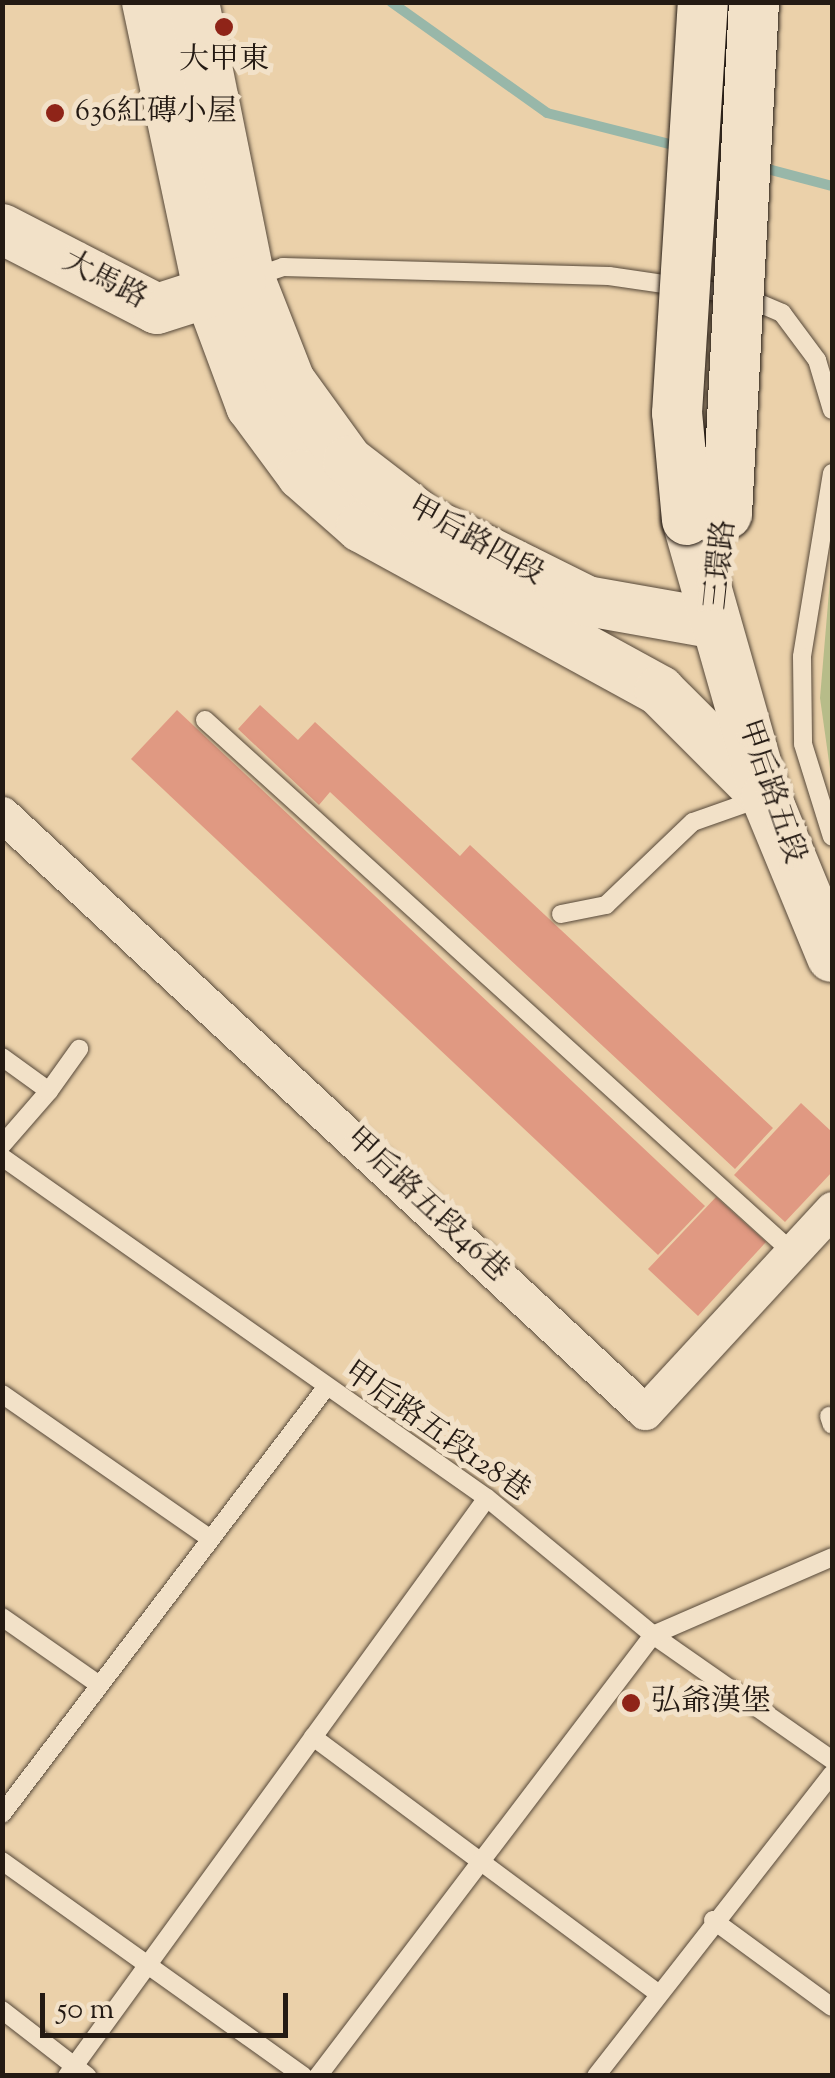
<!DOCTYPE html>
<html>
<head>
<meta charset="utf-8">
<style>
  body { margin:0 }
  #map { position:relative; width:835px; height:2078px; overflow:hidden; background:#ebd1aa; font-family:"Sorts Mill Goudy","Noto Serif TC",serif }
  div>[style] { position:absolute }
  .green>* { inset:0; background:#b7bc89 }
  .stream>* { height:10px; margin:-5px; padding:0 5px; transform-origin:5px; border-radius:5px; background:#98b7a9 }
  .building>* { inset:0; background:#e09982 }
  .roads { filter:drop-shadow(0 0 2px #564839) drop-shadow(0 0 2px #564839) }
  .lane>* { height:18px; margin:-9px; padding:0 9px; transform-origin:9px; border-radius:9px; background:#f2e1c8 }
  .street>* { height:35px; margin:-17.5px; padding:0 17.5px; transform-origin:17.5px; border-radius:17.5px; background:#f2e1c8 }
  .secondary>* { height:50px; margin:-25px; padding:0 25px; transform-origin:25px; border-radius:25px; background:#f2e1c8 }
  .bridges { filter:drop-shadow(0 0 2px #241a13) drop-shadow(0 0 2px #241a13) }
  .secondary-bridge>* { height:50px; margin:-25px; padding:0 25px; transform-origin:25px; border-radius:25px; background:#f2e1c8 }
  .dots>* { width:28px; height:28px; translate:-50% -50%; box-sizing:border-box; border:5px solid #f2e1c8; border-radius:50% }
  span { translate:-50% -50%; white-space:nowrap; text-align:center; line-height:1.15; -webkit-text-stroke:10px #f2e1c8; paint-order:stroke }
  .poi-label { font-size:30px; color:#241a13 }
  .left { translate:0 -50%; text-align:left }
  .street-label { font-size:30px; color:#241a13 }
  .frame { position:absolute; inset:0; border:5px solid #241a13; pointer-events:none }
  .scale { position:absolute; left:40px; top:1993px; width:248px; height:45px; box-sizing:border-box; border:5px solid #241a13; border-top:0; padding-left:12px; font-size:30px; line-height:35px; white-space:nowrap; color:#241a13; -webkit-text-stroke:8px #f2e1c8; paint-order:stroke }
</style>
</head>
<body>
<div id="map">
  <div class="green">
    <i style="clip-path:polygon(832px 556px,832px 783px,820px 698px)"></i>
  </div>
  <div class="stream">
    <i style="left:391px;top:2px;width:191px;rotate:35.4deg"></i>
    <i style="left:547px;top:113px;width:138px;rotate:14.2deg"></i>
    <i style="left:760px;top:167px;width:74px;rotate:14.8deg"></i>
  </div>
  <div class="building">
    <i style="clip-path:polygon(260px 705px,298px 740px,315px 722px,460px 856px,470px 845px,773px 1128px,735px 1169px,330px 792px,319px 805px,238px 729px)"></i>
    <i style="clip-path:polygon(177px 710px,705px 1206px,658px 1255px,131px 759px)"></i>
    <i style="clip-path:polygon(801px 1103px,832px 1132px,832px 1172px,785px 1222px,734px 1175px)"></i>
    <i style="clip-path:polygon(716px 1197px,766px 1242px,698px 1316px,648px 1269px)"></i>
  </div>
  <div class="roads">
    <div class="lane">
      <i style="left:251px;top:278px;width:34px;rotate:-19deg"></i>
      <i style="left:283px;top:267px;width:326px;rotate:1.6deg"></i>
      <i style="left:609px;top:276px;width:132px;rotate:8.3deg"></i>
      <i style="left:740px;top:295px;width:46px;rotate:23.2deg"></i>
      <i style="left:782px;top:313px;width:59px;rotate:53.3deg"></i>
      <i style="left:817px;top:360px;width:52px;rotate:73.3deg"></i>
      <i style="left:832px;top:473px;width:186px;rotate:99.3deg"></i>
      <i style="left:802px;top:657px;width:87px;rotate:89.3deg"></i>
      <i style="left:803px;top:744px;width:97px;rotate:72.7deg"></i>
      <i style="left:205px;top:720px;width:789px;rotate:42.18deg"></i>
      <i style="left:561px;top:914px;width:46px;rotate:-11.3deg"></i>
      <i style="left:606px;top:905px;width:120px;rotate:-43.7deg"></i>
      <i style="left:693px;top:822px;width:72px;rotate:-19.4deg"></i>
      <i style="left:2px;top:1057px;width:58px;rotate:35.9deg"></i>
      <i style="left:49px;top:1091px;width:72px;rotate:131deg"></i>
      <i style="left:49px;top:1091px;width:52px;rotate:-54.5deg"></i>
      <i style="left:2px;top:1157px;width:593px;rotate:35.11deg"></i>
      <i style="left:487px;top:1498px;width:215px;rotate:39.5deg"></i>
      <i style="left:653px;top:1635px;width:218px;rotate:34.9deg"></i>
      <i style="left:2px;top:1394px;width:254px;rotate:34.8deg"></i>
      <i style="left:829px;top:1416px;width:9px;rotate:72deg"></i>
      <i style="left:2px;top:1617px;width:117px;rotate:34.9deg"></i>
      <i style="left:313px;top:1737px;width:430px;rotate:36.6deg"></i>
      <i style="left:2px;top:1814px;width:534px;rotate:-52.77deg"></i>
      <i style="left:2px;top:1861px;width:370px;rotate:35.5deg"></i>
      <i style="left:713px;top:1920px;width:147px;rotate:36.2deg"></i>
      <i style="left:2px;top:2010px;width:108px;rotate:37.8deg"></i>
      <i style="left:67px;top:2076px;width:714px;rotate:-54deg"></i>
      <i style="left:318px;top:2076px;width:554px;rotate:-52.78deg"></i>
      <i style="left:653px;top:1635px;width:195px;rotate:-23.5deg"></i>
      <i style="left:596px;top:2076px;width:383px;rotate:-52deg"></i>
    </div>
    <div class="street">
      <i style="left:2px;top:814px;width:878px;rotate:42.92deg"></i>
      <i style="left:645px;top:1412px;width:276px;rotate:-47.3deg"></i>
    </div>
    <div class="secondary">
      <i style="left:147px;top:2px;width:298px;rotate:78deg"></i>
      <i style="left:209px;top:293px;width:121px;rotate:69.6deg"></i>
      <i style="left:251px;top:406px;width:86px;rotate:53.5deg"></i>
      <i style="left:302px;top:475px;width:79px;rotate:41.4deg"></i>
      <i style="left:361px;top:527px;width:341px;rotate:28.7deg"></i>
      <i style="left:660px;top:691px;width:150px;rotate:45deg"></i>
      <i style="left:194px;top:2px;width:283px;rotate:78.6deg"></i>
      <i style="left:250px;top:279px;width:110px;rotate:68.6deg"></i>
      <i style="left:290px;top:381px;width:99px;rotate:54.1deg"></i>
      <i style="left:348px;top:461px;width:98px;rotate:37.6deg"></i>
      <i style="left:426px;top:521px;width:180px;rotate:26.4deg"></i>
      <i style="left:587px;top:601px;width:131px;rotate:10.1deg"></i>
      <i style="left:2px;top:229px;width:174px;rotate:27.3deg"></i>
      <i style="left:157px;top:309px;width:88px;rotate:-17.8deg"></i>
      <i style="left:687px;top:520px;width:288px;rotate:74.1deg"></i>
      <i style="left:766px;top:797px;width:173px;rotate:67.6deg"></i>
    </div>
  </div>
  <div class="bridges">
    <div class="secondary-bridge">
      <i style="left:727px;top:514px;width:513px;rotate:-86.98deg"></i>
      <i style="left:687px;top:520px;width:107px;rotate:-95.3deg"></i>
      <i style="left:677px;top:413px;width:412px;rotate:-86.4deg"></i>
    </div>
  </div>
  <div class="dots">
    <i style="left:224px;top:27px;background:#8f2418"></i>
    <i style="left:55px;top:113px;background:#8f2418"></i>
    <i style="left:631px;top:1703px;background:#8f2418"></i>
  </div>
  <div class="poi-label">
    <span style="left:224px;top:61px">大甲東</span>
    <span class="left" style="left:75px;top:113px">636紅磚小屋</span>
    <span class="left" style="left:651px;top:1703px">弘爺漢堡</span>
  </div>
  <div class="street-label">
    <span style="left:104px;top:281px;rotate:28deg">大馬路</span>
    <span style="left:475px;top:542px;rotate:29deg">甲后路四段</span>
    <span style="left:722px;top:565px;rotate:-84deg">三環路</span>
    <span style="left:770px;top:792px;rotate:71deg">甲后路五段</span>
    <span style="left:426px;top:1206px;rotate:43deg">甲后路五段46巷</span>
    <span style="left:436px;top:1433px;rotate:35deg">甲后路五段128巷</span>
  </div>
  <div class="frame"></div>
  <div class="scale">50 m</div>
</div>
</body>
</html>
